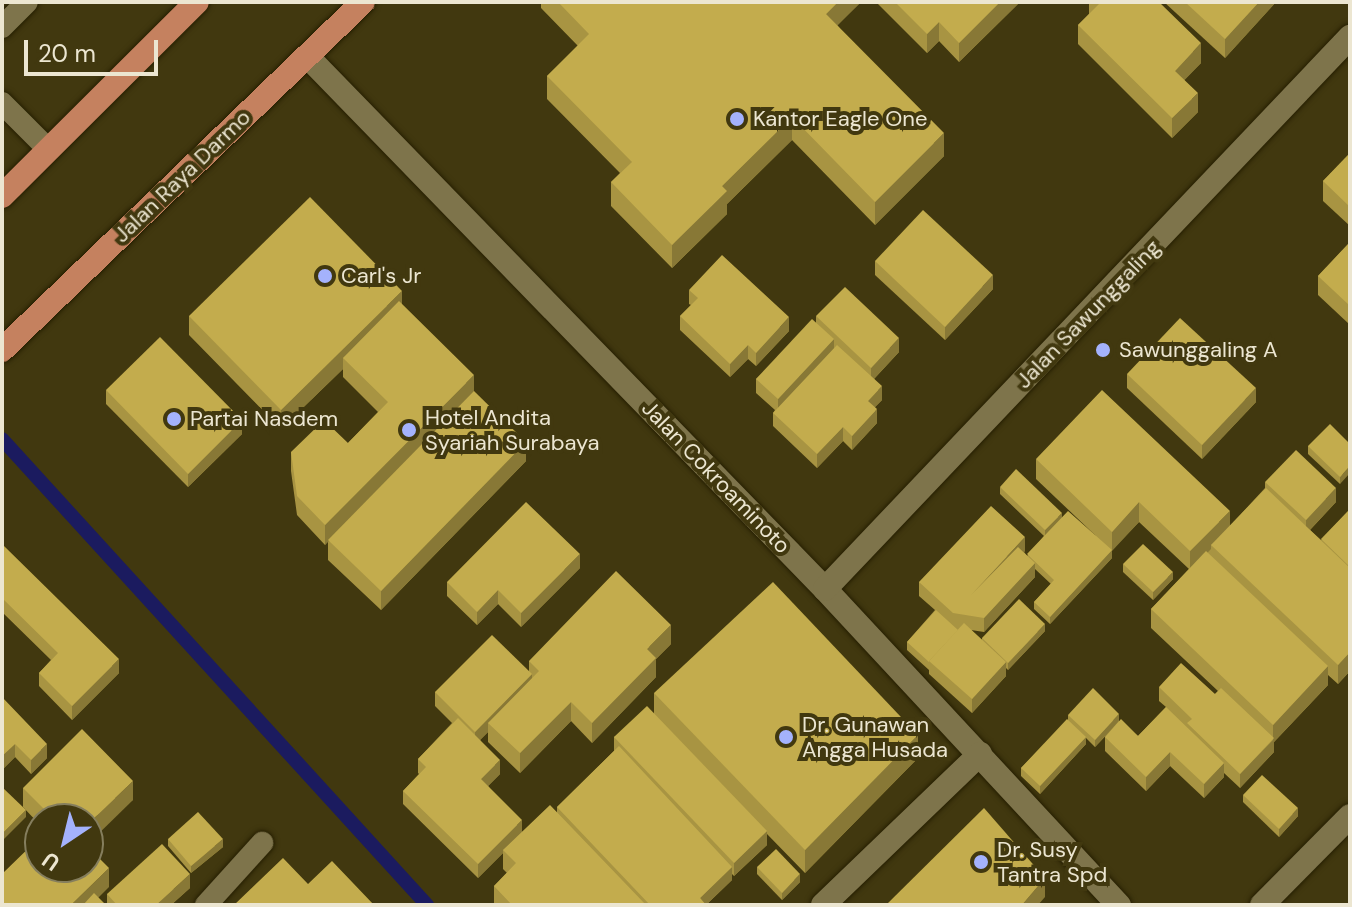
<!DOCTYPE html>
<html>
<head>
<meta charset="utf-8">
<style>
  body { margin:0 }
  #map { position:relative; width:1352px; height:907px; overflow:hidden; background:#41380f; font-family:"DM Sans",sans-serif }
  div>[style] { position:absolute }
  .stream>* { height:14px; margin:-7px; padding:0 7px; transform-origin:7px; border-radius:7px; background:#1b1b5f }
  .roads { filter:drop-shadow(0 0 2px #261f02) drop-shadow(0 0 2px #261f02) }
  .lane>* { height:22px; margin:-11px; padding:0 11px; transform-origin:11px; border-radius:11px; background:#7e744b }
  .street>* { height:24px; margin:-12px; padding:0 12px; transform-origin:12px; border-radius:12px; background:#7e744b }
  .secondary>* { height:24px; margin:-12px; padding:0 12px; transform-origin:12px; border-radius:12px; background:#7e744b }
  .primary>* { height:24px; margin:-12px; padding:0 12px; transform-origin:12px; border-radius:12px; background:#c5815f }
  .wall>* { inset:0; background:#a89442 }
  .shaded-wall>* { inset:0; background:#887836 }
  .building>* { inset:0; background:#c3ac4d }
  .dots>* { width:22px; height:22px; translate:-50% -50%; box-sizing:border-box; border:4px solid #41380f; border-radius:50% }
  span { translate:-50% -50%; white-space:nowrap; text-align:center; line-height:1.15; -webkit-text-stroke:8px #41380f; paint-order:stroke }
  .poi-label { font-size:22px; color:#ece6d1 }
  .left { translate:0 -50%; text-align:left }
  .street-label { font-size:22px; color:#ece6d1 }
  .frame { position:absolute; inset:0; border:4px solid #ece6d1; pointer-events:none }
  .north { position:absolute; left:24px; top:803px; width:80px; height:80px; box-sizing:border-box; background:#41380f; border:2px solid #857e5d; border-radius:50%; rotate:215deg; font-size:22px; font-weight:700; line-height:32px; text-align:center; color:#ece6d1 }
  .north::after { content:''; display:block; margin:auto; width:28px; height:36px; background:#a4b2fc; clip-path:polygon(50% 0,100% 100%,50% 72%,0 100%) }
  .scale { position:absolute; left:24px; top:40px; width:134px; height:36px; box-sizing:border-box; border:4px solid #ece6d1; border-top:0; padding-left:10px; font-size:24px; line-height:28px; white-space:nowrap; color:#ece6d1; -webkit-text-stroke:6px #41380f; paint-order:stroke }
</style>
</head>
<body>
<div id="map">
  <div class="stream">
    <i style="left:2px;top:439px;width:631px;rotate:47.63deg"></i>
  </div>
  <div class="roads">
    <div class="lane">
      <i style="left:2px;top:27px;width:35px;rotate:-45deg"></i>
      <i style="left:2px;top:103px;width:65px;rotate:45deg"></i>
      <i style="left:206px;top:905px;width:84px;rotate:-47.9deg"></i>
    </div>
    <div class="street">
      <i style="left:825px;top:589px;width:432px;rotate:47.1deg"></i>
      <i style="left:823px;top:905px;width:218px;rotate:-43.9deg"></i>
      <i style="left:1262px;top:905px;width:125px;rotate:-45.3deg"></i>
    </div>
    <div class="secondary">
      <i style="left:307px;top:56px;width:743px;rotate:45.82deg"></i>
      <i style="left:825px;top:589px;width:762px;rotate:-46.44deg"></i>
    </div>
    <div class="primary">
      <i style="left:2px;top:196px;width:275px;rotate:-44.9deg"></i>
      <i style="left:2px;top:350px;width:501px;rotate:-43.95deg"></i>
    </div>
  </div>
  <div class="wall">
    <i style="clip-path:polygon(541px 2px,861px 2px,837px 25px,944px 156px,875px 225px,792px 140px,727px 204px,727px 214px,672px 268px,611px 206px,611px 182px,620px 173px,547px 99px,547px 76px,578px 46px,541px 8px)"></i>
    <i style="clip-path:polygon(876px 2px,1020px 2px,959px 62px,939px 41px,927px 53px)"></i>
    <i style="clip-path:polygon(1089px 2px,1159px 2px,1201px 63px,1184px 80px,1198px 112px,1172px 138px,1078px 44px,1078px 25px,1089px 14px)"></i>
    <i style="clip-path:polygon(1164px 2px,1276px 2px,1225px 58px)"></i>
    <i style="clip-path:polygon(1350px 153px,1350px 226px,1323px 201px,1323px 181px)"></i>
    <i style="clip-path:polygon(1350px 242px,1350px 322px,1349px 324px,1318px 295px,1318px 276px)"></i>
    <i style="clip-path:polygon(875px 261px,993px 289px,945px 340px,875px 275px)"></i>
    <i style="clip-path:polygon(689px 290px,789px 331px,756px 366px,748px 359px,730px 377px,680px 330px,680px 316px,691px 305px,689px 304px)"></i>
    <i style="clip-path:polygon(402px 305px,474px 392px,526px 461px,381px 610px,328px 560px,328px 541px,325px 545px,297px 515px,291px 471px,291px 452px,348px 443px,378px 412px,343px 377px,343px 369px,281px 429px,189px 335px,189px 316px)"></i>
    <i style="clip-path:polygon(816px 316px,899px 352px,874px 379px,882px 400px,875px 407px,877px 423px,852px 450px,843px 441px,817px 468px,773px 426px,773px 413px,775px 410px,756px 393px,756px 379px,816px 323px)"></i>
    <i style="clip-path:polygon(1127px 374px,1256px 402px,1202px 459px,1127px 388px)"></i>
    <i style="clip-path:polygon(106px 390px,242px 434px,188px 487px,106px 404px)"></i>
    <i style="clip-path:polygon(1350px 444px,1340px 484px,1308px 454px,1308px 446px)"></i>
    <i style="clip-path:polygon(1036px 459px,1230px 526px,1265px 488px,1265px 482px,1336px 502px,1310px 530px,1321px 540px,1350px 509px,1350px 671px,1338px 684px,1328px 675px,1328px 685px,1274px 742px,1274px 752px,1240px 788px,1224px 773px,1224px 777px,1204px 798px,1170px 766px,1146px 791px,1105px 751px,1105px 737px,1117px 724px,1095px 747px,1086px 738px,1086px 744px,1040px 794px,1021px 776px,1021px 768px,1068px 720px,1068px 715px,1119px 721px,1138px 736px,1166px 707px,1159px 701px,1159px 687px,1215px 694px,1218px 691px,1151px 628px,1151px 609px,1189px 569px,1139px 522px,1112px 550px,1112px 558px,1050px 624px,1034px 609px,1034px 602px,1051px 584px,1035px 569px,1035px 577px,984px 632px,971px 630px,982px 640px,982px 638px,1045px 631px,1008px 670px,1006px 668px,1006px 676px,972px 713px,929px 674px,929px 670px,907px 650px,907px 642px,935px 610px,919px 596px,919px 582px,1025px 551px,1024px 552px,1027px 556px,1044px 536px,1000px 494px,1000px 487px,1096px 536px,1036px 479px)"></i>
    <i style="clip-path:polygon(2px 548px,119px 673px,72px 720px,39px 686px,39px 673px,51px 660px,2px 612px)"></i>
    <i style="clip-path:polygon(1123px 564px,1173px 579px,1153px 600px,1123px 572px)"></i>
    <i style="clip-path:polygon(580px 568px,521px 627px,498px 604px,477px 625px,447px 596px,447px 582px)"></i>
    <i style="clip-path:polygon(671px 644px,656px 659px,656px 677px,592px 743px,571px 721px,520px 773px,488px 742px,488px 732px,480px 740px,500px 774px,488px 786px,522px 832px,557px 813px,557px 807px,614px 751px,614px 737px,654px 714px,654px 693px,918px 758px,805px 873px,767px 834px,767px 845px,734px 876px,732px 874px,732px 880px,706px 905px,494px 905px,494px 886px,507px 873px,503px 869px,503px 853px,478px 878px,403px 804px,403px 791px,419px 774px,418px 773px,418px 759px,452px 723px,435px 706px,435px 692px,529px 671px,529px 661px)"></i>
    <i style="clip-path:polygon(2px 697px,47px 758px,31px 774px,15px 757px,2px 770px)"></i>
    <i style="clip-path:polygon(23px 788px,133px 800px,88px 819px,40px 819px,40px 825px,23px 807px)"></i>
    <i style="clip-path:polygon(1243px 795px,1298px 816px,1279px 837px,1243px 802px)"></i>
    <i style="clip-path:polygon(168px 839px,223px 847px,191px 873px,168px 846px)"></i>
    <i style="clip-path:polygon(757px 867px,800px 882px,782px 900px,757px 874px)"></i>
    <i style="clip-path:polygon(190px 888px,171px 905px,107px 905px,107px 894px)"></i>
  </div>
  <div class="shaded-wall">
    <i style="clip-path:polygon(838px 2px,861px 2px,826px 37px,826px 14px)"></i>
    <i style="clip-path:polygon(1000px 2px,1020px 2px,959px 62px,959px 43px)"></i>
    <i style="clip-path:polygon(1259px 2px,1276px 2px,1225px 58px,1225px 39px)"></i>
    <i style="clip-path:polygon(939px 22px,939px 41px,927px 53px,927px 34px)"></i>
    <i style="clip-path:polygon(1201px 43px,1201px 63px,1175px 90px,1175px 71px)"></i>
    <i style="clip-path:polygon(1198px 93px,1198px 112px,1172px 138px,1172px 118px)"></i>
    <i style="clip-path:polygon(792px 117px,792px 140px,727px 204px,727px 214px,672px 268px,672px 245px,722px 186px)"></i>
    <i style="clip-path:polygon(944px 133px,944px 156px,875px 225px,875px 202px)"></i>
    <i style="clip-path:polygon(993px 275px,993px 289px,945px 340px,945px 327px)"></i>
    <i style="clip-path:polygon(402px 291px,402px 310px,343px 358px,343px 369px,281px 429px,281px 410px)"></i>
    <i style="clip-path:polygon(1350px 303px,1350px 322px,1349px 324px,1349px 305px)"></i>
    <i style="clip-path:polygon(789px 317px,789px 331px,756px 366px,756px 353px)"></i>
    <i style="clip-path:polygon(899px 338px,899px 352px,871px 382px,871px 368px)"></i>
    <i style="clip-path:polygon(834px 339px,834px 353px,778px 413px,778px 399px)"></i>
    <i style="clip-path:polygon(748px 345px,748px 359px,730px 377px,730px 364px)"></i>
    <i style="clip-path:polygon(474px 375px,474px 395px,325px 545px,325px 525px)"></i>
    <i style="clip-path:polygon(882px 386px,882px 400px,868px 414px,868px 401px)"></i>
    <i style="clip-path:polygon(1256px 388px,1256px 402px,1202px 459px,1202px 445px)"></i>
    <i style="clip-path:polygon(877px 409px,877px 423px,852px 450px,852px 436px)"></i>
    <i style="clip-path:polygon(242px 420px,242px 434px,188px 487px,188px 474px)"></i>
    <i style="clip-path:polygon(843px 427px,843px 441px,817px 468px,817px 454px)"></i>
    <i style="clip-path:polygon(526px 442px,526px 461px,381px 610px,381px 591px)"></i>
    <i style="clip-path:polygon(1350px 466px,1350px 473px,1340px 484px,1340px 477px)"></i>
    <i style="clip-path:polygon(1336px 488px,1336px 502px,1306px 534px,1306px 520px)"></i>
    <i style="clip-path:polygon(1139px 502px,1139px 522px,1112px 551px,1112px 532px)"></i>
    <i style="clip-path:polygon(1230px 511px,1230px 530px,1211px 545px,1211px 549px,1190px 571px,1190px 551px)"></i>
    <i style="clip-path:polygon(1062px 513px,1062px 520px,1045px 537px,1045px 530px)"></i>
    <i style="clip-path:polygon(1025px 537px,1025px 551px,971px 609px,971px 595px)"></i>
    <i style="clip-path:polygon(1112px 550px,1112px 558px,1050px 624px,1050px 617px)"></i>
    <i style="clip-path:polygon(580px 554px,580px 568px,521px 627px,521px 613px)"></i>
    <i style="clip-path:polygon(1035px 563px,1035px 577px,984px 632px,984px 618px)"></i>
    <i style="clip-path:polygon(1173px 572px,1173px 579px,1153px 600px,1153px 592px)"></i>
    <i style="clip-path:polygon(498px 590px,498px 604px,477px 625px,477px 612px)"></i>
    <i style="clip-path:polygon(1045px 624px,1045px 631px,1008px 670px,1008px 663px)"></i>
    <i style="clip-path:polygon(671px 625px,671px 644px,656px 659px,656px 677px,592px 743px,592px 723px,647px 649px)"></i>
    <i style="clip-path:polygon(1350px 652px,1350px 671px,1338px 684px,1338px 665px)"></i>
    <i style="clip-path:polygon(119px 659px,119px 673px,72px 720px,72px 706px)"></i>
    <i style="clip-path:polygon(1006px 662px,1006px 676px,972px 713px,972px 699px)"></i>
    <i style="clip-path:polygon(1328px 666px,1328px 685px,1274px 742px,1274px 752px,1240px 788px,1240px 774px,1273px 740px,1273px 725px)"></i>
    <i style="clip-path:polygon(532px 674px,532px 688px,488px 723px,488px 732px,475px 745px,475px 732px)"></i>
    <i style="clip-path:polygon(571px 702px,571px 721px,520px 773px,520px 753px)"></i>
    <i style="clip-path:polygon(1119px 714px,1119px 721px,1095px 747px,1095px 740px)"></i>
    <i style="clip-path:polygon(918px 735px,918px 758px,805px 873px,805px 850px)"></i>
    <i style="clip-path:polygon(1086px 737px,1086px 744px,1040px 794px,1040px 786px)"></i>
    <i style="clip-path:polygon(15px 744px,15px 757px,2px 770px,2px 756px)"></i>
    <i style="clip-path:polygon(47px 744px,47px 758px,31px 774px,31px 760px)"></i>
    <i style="clip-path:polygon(1170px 752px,1170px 766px,1146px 791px,1146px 777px)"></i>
    <i style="clip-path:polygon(500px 760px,500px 774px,481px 793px,481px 779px)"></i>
    <i style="clip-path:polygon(1224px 763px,1224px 777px,1204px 798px,1204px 784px)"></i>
    <i style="clip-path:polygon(133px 781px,133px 800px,88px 844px,88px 824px)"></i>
    <i style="clip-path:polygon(1298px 808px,1298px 816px,1279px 837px,1279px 829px)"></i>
    <i style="clip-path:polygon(26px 810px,26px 817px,2px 841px,2px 834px)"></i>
    <i style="clip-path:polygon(522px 820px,522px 834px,503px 850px,503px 853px,478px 878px,478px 864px)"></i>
    <i style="clip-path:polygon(767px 831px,767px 845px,734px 876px,734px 863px)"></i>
    <i style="clip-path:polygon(223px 839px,223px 847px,191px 873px,191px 866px)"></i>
    <i style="clip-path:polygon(732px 867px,732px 880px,706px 905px,700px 898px)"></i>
    <i style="clip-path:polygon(109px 868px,109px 887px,91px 905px,71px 905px)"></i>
    <i style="clip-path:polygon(190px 874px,190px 888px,171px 905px,156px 905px)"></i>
    <i style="clip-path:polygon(800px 874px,800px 882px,782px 900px,782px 893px)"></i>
    <i style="clip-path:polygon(1045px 878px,1045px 897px,1038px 905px,1022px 905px)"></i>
  </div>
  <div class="building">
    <i style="clip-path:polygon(558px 2px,838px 2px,826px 14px,944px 133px,875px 202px,792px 117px,722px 186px,727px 191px,672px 245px,611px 182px,632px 162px,547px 76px,589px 34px)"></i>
    <i style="clip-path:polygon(895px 2px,1000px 2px,959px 43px,939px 22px,927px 34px)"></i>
    <i style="clip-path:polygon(1097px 2px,1159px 2px,1201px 43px,1175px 71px,1198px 93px,1172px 118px,1078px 25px,1099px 4px)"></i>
    <i style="clip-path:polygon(1185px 2px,1259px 2px,1225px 39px)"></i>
    <i style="clip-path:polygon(1350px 153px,1350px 207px,1323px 181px)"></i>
    <i style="clip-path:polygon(310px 197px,402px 291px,281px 410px,189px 316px)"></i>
    <i style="clip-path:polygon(923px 210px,993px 275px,945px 327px,875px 261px)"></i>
    <i style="clip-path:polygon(1350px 242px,1350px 303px,1349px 305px,1318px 276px)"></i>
    <i style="clip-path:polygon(722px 255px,789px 317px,756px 353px,748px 345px,730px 364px,680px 316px,698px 298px,689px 290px)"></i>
    <i style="clip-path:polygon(845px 287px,899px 338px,871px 368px,816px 316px)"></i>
    <i style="clip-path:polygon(399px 301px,474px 375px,325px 525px,297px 496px,291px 452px,324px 420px,348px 443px,388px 402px,343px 358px)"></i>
    <i style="clip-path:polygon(1180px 318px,1256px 388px,1202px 445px,1127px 374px)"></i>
    <i style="clip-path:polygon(812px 319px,834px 339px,778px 399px,756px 379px)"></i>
    <i style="clip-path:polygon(160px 337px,242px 420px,188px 474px,106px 390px)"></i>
    <i style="clip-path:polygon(837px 345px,882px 386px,868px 401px,877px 409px,852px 436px,843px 427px,817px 454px,773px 413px)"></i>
    <i style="clip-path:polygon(1102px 390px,1230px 511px,1190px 551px,1139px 502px,1112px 532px,1036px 459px)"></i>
    <i style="clip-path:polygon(474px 391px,526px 442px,381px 591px,328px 540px)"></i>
    <i style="clip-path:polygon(1330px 424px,1350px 444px,1350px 466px,1340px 477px,1308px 446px)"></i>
    <i style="clip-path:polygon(1296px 450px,1336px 488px,1306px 520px,1265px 482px)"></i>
    <i style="clip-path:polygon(1016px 469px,1062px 513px,1045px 530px,1000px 487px)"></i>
    <i style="clip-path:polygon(1266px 488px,1350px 568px,1350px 652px,1338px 665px,1211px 545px)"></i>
    <i style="clip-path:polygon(526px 502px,580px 554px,521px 613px,498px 590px,477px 612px,447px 582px)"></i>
    <i style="clip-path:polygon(991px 506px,1025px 537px,971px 595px,1018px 547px,1035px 563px,984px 618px,953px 613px,919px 582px)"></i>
    <i style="clip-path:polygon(1350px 509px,1350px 567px,1321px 539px)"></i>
    <i style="clip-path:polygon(1068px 511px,1112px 550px,1050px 617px,1034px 602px,1054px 580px,1027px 554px)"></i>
    <i style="clip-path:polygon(1143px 544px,1173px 572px,1153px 592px,1123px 564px)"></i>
    <i style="clip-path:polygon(4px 546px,119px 659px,72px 706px,39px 673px,58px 653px,2px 598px,2px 548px)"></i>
    <i style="clip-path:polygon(1206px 551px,1328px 666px,1273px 725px,1151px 609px)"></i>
    <i style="clip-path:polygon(616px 571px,671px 625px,647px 649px,656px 658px,592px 723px,571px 702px,520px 753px,488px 723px,539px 671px,529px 661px)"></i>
    <i style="clip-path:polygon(773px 582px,918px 735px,805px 850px,654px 693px)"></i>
    <i style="clip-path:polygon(1019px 599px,1045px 624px,1008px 663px,982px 638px)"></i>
    <i style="clip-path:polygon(936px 610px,958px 630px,929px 661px,929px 662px,907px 642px)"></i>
    <i style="clip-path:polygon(964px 623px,1006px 662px,972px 699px,929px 661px)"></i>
    <i style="clip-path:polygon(492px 635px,532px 674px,475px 732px,435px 692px)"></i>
    <i style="clip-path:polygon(1181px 663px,1215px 694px,1221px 688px,1274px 738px,1240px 774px,1187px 723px,1192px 719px,1159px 687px)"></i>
    <i style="clip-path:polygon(1093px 688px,1119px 714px,1095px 740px,1068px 715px)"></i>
    <i style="clip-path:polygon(2px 697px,47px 744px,31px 760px,15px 744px,2px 756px)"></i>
    <i style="clip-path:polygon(647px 706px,767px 831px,734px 863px,614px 737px)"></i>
    <i style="clip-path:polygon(1166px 707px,1224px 763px,1204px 784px,1170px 752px,1146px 777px,1105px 737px,1121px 719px,1138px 736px)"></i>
    <i style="clip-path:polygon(458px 718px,500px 760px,481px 779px,522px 820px,478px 864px,403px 791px,426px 767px,418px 759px)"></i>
    <i style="clip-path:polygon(1067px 719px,1086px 737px,1040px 786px,1021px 768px)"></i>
    <i style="clip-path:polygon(82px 729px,133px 781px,88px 824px,88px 819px,54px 819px,23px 788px)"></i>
    <i style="clip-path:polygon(619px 746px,732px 867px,700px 898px,706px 905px,650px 905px,557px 807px)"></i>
    <i style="clip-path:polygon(1262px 775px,1298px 808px,1279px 829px,1243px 795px)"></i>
    <i style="clip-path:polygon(2px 787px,26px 810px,2px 834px)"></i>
    <i style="clip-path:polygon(550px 805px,646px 905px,512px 905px,494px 886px,516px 863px,503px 850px)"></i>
    <i style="clip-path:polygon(984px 808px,1045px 878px,1022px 905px,886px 905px)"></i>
    <i style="clip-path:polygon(198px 812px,223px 839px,191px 866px,168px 839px)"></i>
    <i style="clip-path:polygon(40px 837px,40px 867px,88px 867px,88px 847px,109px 868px,71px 905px,2px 905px,2px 874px)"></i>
    <i style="clip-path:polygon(162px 844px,190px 874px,156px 905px,117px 905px,107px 894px)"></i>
    <i style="clip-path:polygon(776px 849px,800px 874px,782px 893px,757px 867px)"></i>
    <i style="clip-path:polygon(283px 858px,308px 884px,332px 861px,374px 905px,234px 905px)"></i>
    <i style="clip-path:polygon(94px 893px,106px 905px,83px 905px)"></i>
  </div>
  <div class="dots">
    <i style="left:737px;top:119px;background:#a4b2fc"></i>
    <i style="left:325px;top:276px;background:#a4b2fc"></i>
    <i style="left:1103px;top:350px;background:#a4b2fc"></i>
    <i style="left:174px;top:419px;background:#a4b2fc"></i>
    <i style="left:409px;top:430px;background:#a4b2fc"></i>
    <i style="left:786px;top:737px;background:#a4b2fc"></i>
    <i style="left:981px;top:862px;background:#a4b2fc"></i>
  </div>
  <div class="poi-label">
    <span class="left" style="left:753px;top:119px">Kantor Eagle One</span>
    <span class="left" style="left:341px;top:276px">Carl's Jr</span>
    <span class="left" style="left:1119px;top:350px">Sawunggaling A</span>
    <span class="left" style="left:425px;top:430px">Hotel Andita<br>Syariah Surabaya</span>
    <span class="left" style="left:190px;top:419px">Partai Nasdem</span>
    <span class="left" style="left:802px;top:737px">Dr. Gunawan<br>Angga Husada</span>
    <span class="left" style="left:997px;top:862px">Dr. Susy<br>Tantra Spd</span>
  </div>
  <div class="street-label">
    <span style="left:182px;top:176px;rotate:-44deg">Jalan Raya Darmo</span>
    <span style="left:1088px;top:314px;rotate:-46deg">Jalan Sawunggaling</span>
    <span style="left:716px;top:477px;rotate:46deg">Jalan Cokroaminoto</span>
  </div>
  <div class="frame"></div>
  <div class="north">U</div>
  <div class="scale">20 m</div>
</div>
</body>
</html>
